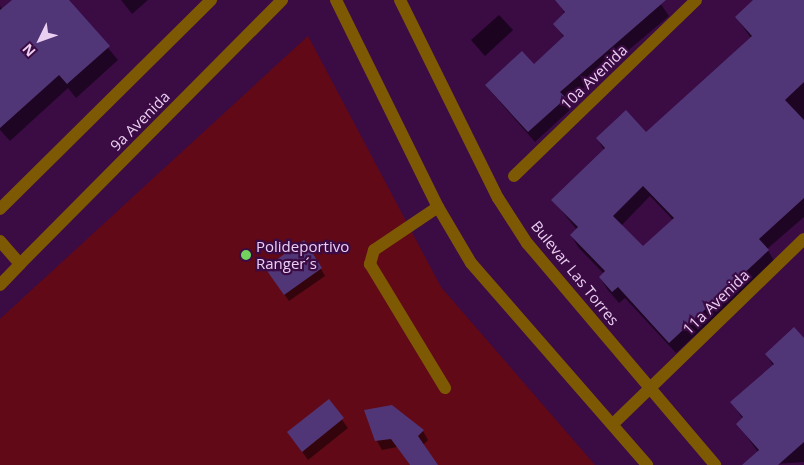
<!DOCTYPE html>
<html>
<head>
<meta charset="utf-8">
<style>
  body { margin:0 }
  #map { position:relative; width:804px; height:465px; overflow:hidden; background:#3b0b44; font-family:"Open Sans",sans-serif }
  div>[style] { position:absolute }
  .green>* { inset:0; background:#610917 }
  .water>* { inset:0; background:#1c0421 }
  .shadow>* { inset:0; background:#0007 }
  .building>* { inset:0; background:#513677 }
  .service>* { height:12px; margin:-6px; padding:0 6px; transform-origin:6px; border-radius:6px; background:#7d5904 }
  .minor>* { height:12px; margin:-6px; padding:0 6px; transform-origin:6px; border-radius:6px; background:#7d5904 }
  .tertiary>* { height:12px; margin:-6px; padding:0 6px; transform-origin:6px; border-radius:6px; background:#7d5904 }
  .dots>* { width:14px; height:14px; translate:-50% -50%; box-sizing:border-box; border:2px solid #3b0b44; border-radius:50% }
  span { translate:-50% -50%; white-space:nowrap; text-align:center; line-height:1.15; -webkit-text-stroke:4.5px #3b0b44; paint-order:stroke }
  .street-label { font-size:15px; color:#ebcff1 }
  .poi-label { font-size:15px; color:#ebcff1 }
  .left { translate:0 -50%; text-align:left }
  .north { position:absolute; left:15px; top:15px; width:50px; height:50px; -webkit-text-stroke:4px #3b0b44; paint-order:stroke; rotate:228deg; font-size:14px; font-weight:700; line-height:20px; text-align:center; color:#ebcff1 }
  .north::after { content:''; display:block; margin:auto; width:18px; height:22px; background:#ebcff1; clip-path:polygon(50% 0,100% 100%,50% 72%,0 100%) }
</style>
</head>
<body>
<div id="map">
  <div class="green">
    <i style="clip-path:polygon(308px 36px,441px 287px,595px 465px,0 465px,0 319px)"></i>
  </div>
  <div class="water">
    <i style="clip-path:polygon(499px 15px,513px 30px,485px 56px,471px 40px)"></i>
  </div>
  <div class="shadow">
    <i style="clip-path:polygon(13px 0,68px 0,118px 60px,76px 98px,68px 88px,10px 141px,0 130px,0 6px,3px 10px)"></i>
    <i style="clip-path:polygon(121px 0,148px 0,132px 14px)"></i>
    <i style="clip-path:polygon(560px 0,658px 0,669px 16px,567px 102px,571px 109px,535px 142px,486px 86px,534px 65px,564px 38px,555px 24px,564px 13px)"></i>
    <i style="clip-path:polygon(evenodd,755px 0,804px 0,804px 217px,767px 249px,775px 262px,676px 353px,625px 298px,619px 303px,607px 289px,600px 277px,604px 274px,578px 247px,571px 235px,577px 230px,553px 200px,604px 150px,597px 138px,646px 134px,751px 38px,736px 17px,755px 0,650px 196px,673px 220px,643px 248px,621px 226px,650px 196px)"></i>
    <i style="clip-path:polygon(266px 269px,321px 269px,325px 276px,289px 301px)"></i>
    <i style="clip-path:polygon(804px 340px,804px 462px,760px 465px,758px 452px,738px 424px,743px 419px,732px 403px,774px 367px,766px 354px)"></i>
    <i style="clip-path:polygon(328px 401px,348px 428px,308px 460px,289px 433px)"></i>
    <i style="clip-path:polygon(391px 406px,423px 431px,428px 440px,423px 445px,436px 465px,410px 465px,397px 447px,382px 450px,377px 441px)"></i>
  </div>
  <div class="building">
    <i style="clip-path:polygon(12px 0,69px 0,110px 46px,67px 84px,59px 75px,0 128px,0 10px)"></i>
    <i style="clip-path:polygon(555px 0,666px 0,560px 92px,566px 98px,528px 132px,485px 85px,522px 51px,534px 64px,564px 36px,553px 24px,565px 12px)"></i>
    <i style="clip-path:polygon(evenodd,753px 0,804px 0,804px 82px,785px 100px,804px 120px,804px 198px,759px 239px,769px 250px,669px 343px,618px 287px,612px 292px,599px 277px,605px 271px,570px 235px,578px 227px,551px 200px,605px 148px,596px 138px,626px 110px,646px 132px,752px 36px,735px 17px,753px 0,643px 186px,674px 218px,643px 246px,613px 216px,643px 186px)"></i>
    <i style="clip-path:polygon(304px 240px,322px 268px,284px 295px,265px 268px)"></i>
    <i style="clip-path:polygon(794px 327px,804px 338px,804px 442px,778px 465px,742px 465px,759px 450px,736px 424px,743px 417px,730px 402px,774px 364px,765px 354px)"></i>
    <i style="clip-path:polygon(329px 399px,344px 418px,302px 452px,287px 432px)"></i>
    <i style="clip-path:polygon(392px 405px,424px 430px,418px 436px,438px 465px,410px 465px,391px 439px,375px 441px,364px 410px)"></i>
  </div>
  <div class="service">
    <i style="left:438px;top:207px;width:77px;rotate:146.1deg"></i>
    <i style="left:374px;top:250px;width:15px;rotate:106deg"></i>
    <i style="left:370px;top:264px;width:145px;rotate:58.8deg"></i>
  </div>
  <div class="minor">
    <i style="left:514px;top:176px;width:253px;rotate:-44deg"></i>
    <i style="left:0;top:209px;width:297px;rotate:-44.7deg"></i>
    <i style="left:0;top:241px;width:30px;rotate:49deg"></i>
    <i style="left:20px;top:264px;width:372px;rotate:-45.2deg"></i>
    <i style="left:0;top:285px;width:29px;rotate:-46deg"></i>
    <i style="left:613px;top:424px;width:266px;rotate:-44.1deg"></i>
  </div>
  <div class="tertiary">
    <i style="left:336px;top:0;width:231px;rotate:63.8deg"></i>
    <i style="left:438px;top:207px;width:65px;rotate:59.5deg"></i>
    <i style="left:471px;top:263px;width:268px;rotate:48.9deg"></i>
    <i style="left:400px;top:0;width:221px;rotate:63.7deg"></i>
    <i style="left:498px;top:198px;width:54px;rotate:57.2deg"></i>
    <i style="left:527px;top:243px;width:291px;rotate:49.7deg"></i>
  </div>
  <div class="dots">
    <i style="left:246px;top:255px;background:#72d25e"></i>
  </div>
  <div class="street-label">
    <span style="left:594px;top:77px;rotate:-44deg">10a Avenida</span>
    <span style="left:140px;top:121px;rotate:-45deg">9a Avenida</span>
    <span style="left:575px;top:273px;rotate:51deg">Bulevar Las Torres</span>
    <span style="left:716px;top:302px;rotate:-44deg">11a Avenida</span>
  </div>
  <div class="poi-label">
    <span class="left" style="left:256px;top:255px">Polideportivo<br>Ranger´s</span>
  </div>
  <div class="north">N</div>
</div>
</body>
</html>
